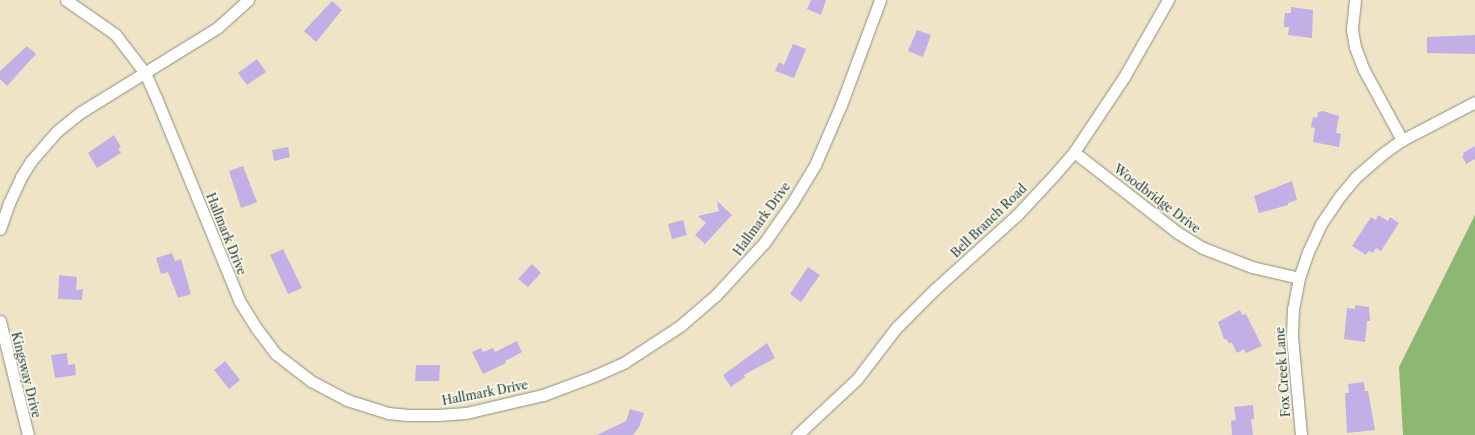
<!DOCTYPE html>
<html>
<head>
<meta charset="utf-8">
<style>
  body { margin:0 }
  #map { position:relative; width:1475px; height:435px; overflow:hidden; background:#f0e4c7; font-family:"Libre Caslon Text",serif }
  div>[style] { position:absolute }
  .forest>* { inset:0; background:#8cb871 }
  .building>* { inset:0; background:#c2afe5 }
  .roads { filter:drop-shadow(0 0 1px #88907e) drop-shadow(0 0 1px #88907e) }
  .minor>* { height:11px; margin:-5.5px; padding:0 5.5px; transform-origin:5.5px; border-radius:5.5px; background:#fff }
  span { translate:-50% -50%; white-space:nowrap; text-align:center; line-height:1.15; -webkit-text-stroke:3.5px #fbf7ec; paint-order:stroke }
  .street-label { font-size:12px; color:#1f3d34 }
</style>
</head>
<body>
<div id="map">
  <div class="forest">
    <i style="clip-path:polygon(1475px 215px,1475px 435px,1403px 435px,1399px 367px)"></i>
  </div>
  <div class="building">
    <i style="clip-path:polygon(811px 0,826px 0,821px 15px,807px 9px)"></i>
    <i style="clip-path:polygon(332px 1px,342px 10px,316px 42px,304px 31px)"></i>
    <i style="clip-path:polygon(1291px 7px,1313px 10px,1312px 38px,1288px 35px,1289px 27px,1284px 27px,1284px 22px,1285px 13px,1291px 13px)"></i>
    <i style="clip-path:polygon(917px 30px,931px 35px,923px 57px,908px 51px)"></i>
    <i style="clip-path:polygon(1475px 35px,1475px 54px,1427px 53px,1427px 37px)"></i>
    <i style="clip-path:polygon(793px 44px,806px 49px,794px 78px,775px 71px,779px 62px,784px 65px)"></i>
    <i style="clip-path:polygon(27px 46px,36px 54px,7px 86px,0 79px,0 71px)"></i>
    <i style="clip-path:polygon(257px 59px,266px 72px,247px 85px,238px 73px)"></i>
    <i style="clip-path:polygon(1323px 111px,1339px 116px,1336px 133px,1341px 134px,1339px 147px,1313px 142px,1315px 128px,1311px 127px,1313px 117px,1317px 118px,1318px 112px)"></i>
    <i style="clip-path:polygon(114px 135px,121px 147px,118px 149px,121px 153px,97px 168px,88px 153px)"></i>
    <i style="clip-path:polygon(1475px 146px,1475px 159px,1466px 164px,1462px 156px,1464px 155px,1463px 153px)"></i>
    <i style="clip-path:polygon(288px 147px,290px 157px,274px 161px,272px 150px)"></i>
    <i style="clip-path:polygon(243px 166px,257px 202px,241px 208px,229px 171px)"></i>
    <i style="clip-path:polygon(1292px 181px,1297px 200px,1288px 203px,1288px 205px,1281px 207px,1259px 213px,1254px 196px)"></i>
    <i style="clip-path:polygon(717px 201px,732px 215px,705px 244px,695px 235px,706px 223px,698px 216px,719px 211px)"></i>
    <i style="clip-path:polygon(1378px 215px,1388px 221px,1390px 217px,1399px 223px,1381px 251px,1376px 248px,1373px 253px,1369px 251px,1366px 255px,1352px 246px,1371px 217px,1376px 220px)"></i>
    <i style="clip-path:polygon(683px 220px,687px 235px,672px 239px,668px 224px)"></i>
    <i style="clip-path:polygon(283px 249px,302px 288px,288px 294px,270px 255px)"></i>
    <i style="clip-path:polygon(172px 253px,175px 261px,181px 259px,191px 294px,178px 298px,168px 272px,161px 274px,156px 258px)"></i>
    <i style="clip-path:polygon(532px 264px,541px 273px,528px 287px,518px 279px)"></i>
    <i style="clip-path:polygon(808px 267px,820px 275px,801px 302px,790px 294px)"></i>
    <i style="clip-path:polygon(59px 275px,77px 277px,76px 290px,83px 289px,82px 300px,58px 299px)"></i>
    <i style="clip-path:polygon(1355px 305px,1369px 307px,1370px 321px,1367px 321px,1365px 342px,1344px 339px,1347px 308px,1355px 309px)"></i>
    <i style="clip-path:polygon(1240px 310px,1242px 315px,1246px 314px,1262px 346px,1246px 353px,1244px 349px,1237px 353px,1232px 343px,1229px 343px,1226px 339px,1224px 339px,1218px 322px)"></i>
    <i style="clip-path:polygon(517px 341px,522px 352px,505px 361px,506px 363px,483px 374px,472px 352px,481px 348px,483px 352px,493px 348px,495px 352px)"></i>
    <i style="clip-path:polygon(767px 343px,775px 358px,744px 375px,745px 377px,731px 387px,723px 375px)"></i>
    <i style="clip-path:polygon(67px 353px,68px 365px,75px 364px,76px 375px,55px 378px,51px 355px)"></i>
    <i style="clip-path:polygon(225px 361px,240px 380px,229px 389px,214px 370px)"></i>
    <i style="clip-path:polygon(416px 365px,440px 365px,439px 381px,415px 381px)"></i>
    <i style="clip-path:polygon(1364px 382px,1365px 391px,1368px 391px,1375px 430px,1347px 433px,1345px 393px,1349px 393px,1348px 384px)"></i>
    <i style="clip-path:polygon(1253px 405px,1254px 419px,1251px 419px,1253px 435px,1232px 435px,1231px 421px,1236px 420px,1234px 407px)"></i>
    <i style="clip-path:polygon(630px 409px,644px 413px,639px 427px,633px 435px,597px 435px,626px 421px)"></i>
  </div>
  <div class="roads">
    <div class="minor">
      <i style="left:66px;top:0;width:60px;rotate:34.8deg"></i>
      <i style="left:115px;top:34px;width:49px;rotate:52.4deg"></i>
      <i style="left:145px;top:73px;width:30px;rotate:66deg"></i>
      <i style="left:157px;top:100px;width:218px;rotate:67.7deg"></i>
      <i style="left:240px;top:302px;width:32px;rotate:58deg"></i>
      <i style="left:257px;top:329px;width:31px;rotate:53deg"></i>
      <i style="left:276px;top:354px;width:44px;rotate:37.6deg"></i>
      <i style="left:311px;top:381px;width:41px;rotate:27.8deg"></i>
      <i style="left:347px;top:400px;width:43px;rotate:17.6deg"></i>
      <i style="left:388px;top:413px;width:20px;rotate:6deg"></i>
      <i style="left:408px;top:415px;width:29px"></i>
      <i style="left:437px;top:415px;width:29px;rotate:-4deg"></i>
      <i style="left:466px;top:413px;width:79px;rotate:-13.2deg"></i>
      <i style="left:543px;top:395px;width:54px;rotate:-20.4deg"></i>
      <i style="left:594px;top:376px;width:34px;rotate:-24deg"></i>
      <i style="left:625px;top:362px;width:66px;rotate:-33.2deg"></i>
      <i style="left:680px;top:326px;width:48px;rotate:-40.7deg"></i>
      <i style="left:716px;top:295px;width:71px;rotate:-47.3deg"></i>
      <i style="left:764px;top:243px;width:49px;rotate:-55deg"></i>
      <i style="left:792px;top:203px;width:44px;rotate:-58.8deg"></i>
      <i style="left:815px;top:165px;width:65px;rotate:-66.6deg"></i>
      <i style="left:841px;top:105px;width:112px;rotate:-69.6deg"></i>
      <i style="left:1355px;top:0;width:30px;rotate:96deg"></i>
      <i style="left:1352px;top:30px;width:17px;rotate:80deg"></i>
      <i style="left:1355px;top:47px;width:25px;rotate:69deg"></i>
      <i style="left:1364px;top:70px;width:80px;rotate:61.5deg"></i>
      <i style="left:1074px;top:152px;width:132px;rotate:37.9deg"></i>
      <i style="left:1178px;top:233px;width:29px;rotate:31deg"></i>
      <i style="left:1203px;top:248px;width:53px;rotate:21.2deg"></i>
      <i style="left:1252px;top:267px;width:48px;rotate:13.2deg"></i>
      <i style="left:0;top:229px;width:28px;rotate:-71deg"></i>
      <i style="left:9px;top:203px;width:29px;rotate:-65deg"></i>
      <i style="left:21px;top:177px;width:19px;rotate:-58deg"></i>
      <i style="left:31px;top:161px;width:38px;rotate:-49deg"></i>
      <i style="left:56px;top:132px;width:32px;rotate:-39deg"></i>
      <i style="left:81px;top:112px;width:160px;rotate:-31.7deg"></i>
      <i style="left:217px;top:28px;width:42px;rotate:-42.1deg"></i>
      <i style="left:0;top:321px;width:117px;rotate:76.2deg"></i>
      <i style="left:797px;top:435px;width:82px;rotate:-43deg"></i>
      <i style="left:857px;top:379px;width:64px;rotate:-52.6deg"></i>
      <i style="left:896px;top:328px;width:55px;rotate:-45deg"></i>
      <i style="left:935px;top:289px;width:110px;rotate:-42.1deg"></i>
      <i style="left:1017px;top:215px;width:56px;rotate:-47.2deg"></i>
      <i style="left:1055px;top:174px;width:29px;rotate:-49deg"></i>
      <i style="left:1074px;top:152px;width:90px;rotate:-56.3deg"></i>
      <i style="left:1124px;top:77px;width:89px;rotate:-60.3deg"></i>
      <i style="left:1301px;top:435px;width:99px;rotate:-95.2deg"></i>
      <i style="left:1292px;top:336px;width:27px;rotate:-88deg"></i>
      <i style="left:1293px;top:309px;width:32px;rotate:-79deg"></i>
      <i style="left:1299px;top:278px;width:28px;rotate:-71deg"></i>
      <i style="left:1308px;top:252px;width:31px;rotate:-65deg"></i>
      <i style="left:1321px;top:224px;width:34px;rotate:-56deg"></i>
      <i style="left:1340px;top:196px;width:26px;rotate:-50deg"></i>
      <i style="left:1357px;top:176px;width:32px;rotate:-41deg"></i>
      <i style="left:1381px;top:155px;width:26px;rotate:-36deg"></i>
      <i style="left:1402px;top:140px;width:82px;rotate:-27.5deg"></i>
    </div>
  </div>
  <div class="street-label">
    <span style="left:1157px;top:199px;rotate:37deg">Woodbridge Drive</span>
    <span style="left:762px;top:219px;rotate:-54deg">Hallmark Drive</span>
    <span style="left:989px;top:221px;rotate:-44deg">Bell Branch Road</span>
    <span style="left:226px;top:234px;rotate:68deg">Hallmark Drive</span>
    <span style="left:1283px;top:372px;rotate:-94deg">Fox Creek Lane</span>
    <span style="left:26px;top:375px;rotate:76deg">Kingsway Drive</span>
    <span style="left:485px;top:393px;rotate:-11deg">Hallmark Drive</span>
  </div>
</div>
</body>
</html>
